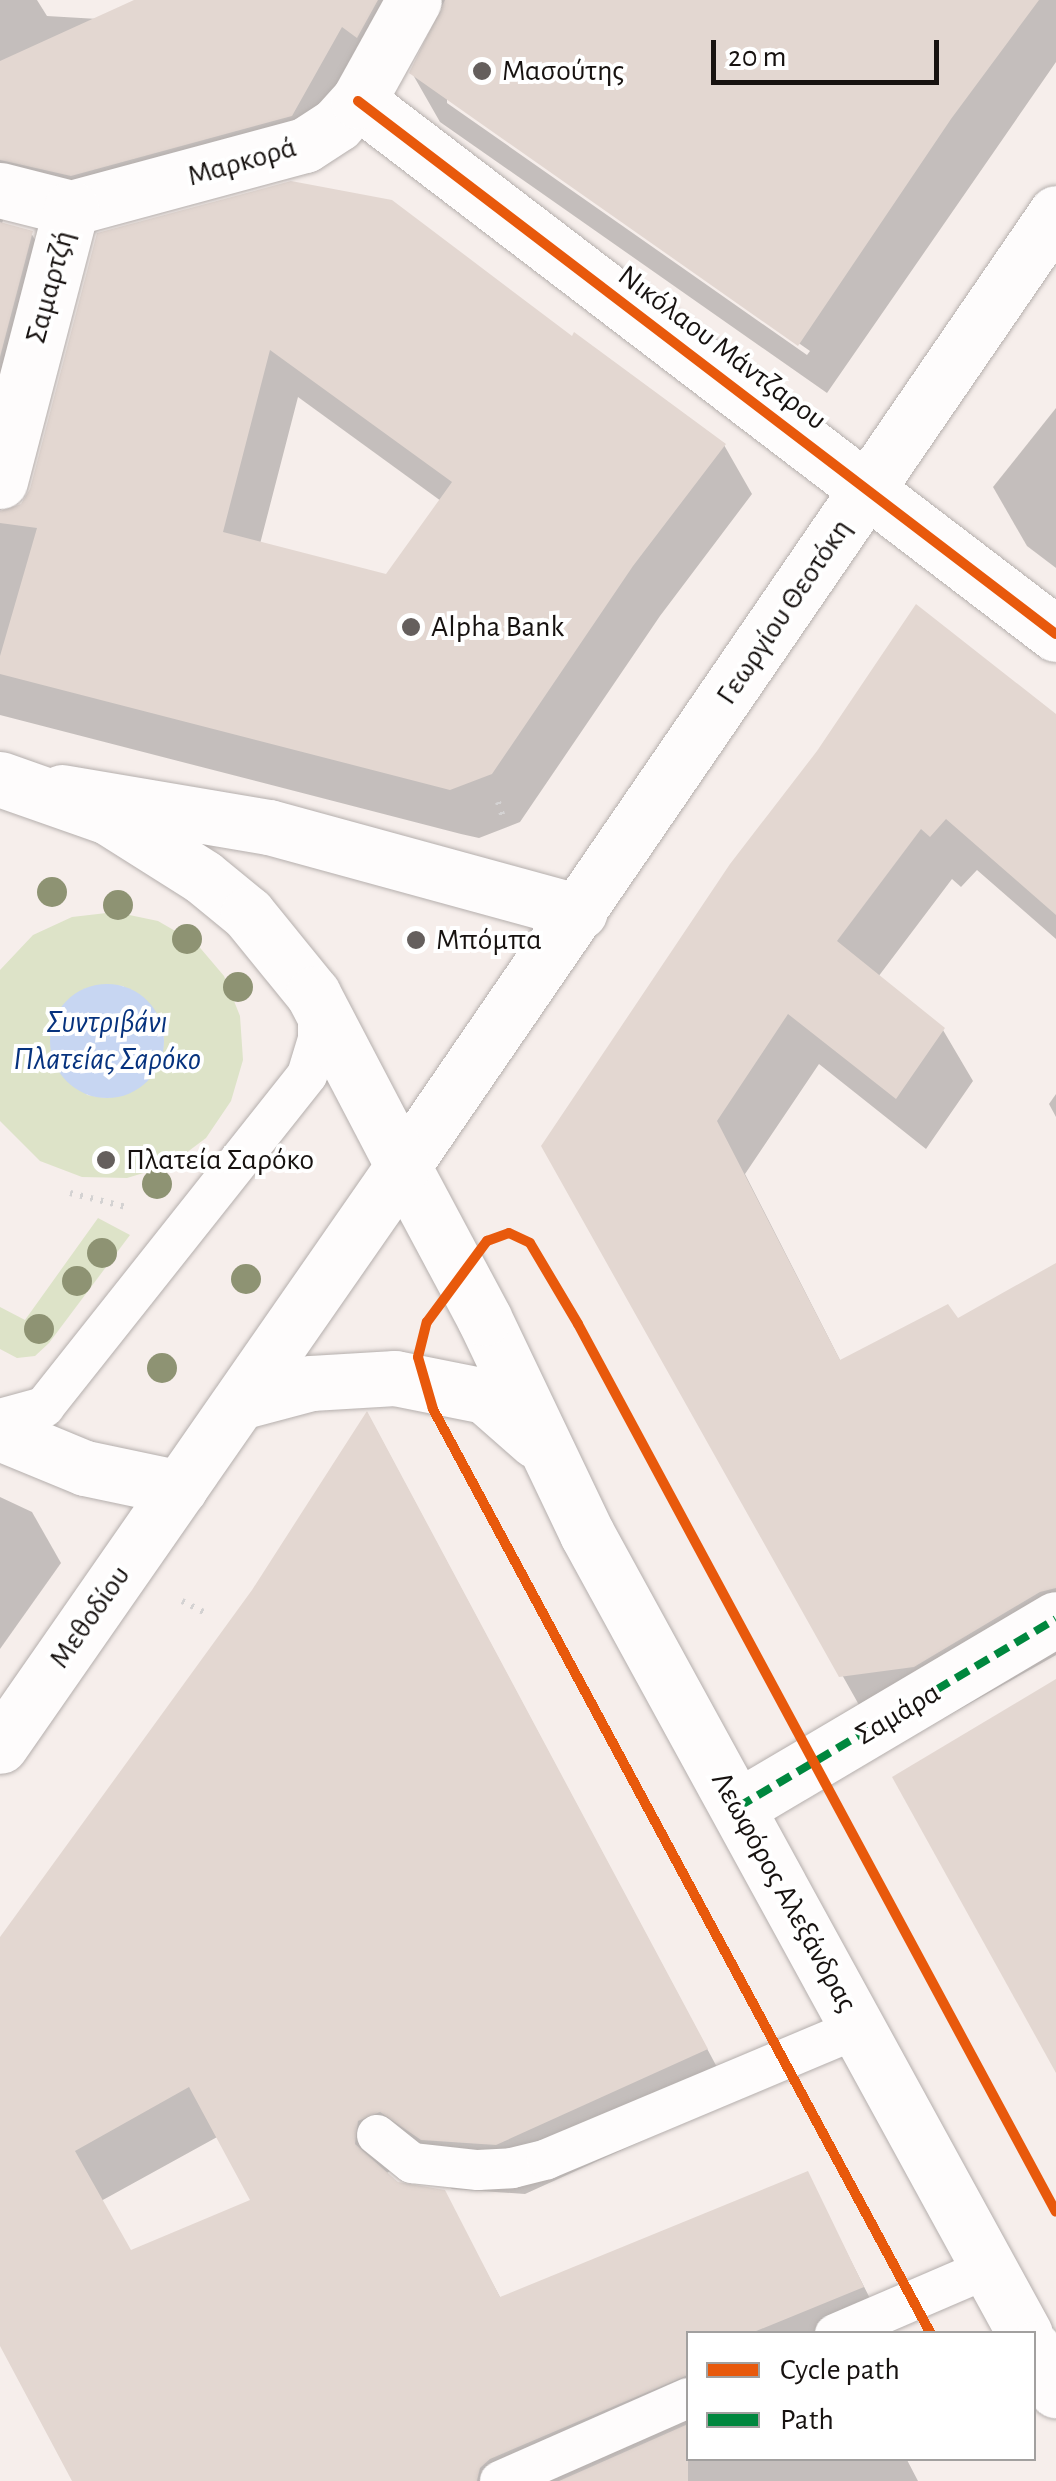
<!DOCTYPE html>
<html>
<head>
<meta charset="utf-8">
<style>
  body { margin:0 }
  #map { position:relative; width:1056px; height:2481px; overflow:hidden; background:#f6eeeb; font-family:"Alegreya Sans",sans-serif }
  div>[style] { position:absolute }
  .green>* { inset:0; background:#dde3c8 }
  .water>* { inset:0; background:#c7d6f2 }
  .round { border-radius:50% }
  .shadow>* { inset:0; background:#0003 }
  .building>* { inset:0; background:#e3d7d1 }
  .path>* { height:6px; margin-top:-3px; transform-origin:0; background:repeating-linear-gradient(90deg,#d4d2d2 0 2.5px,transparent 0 10.5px) }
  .roads { filter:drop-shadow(0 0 2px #b5afad) drop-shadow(0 0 2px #b5afad) }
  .lane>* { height:40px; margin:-20px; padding:0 20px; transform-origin:20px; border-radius:20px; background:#fefcfc }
  .street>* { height:55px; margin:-27.5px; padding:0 27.5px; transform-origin:27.5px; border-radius:27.5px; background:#fefcfc }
  .secondary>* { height:55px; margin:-27.5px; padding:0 27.5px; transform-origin:27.5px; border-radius:27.5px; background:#fefcfc }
  .primary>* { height:55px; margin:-27.5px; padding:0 27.5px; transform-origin:27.5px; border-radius:27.5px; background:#fefcfc }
  .quiet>* { height:8px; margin-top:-4px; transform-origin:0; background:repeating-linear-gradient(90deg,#00873e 0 15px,transparent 0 23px) }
  .cycleway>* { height:10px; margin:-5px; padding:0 5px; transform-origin:5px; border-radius:5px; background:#e8590c }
  .trees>* { width:30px; height:30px; margin:-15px; border-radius:50%; background:#8e9373 }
  .dots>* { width:28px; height:28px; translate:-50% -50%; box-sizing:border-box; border:5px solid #fff; border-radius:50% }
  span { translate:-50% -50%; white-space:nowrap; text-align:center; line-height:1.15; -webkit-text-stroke:8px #fff; paint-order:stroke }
  .poi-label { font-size:30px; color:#171210 }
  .left { translate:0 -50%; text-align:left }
  .street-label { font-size:30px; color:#171210 }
  .water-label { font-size:32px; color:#06327e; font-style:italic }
  .legend { position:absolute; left:686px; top:2331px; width:350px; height:130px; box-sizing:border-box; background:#fff; border:2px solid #a2a09f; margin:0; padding:12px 18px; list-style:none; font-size:30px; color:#171210 }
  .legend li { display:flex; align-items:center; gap:20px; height:50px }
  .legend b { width:50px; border:2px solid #a2a09f }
  .scale { position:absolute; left:711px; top:40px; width:228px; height:45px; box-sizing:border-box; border:5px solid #171210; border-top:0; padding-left:12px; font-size:30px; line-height:35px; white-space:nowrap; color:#171210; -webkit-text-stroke:8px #fff; paint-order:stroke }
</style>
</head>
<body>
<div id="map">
  <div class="green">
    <i style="clip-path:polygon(evenodd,115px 912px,158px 921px,196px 943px,224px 976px,240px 1016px,243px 1060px,231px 1101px,206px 1138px,170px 1165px,127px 1178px,82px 1177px,40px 1161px,0 1121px,0 970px,33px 935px,72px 917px,115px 912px,104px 985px,123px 986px,160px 1019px,164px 1039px,162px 1059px,119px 1096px,106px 1098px,87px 1095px,51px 1031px,68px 1000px,84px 989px,104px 985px)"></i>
    <i style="clip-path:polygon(98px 1218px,130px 1235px,49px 1343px,35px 1356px,17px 1358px,0 1349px,0 1307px,25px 1320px)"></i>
  </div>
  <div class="water">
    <i class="round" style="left:50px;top:984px;width:114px;height:114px"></i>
  </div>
  <div class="shadow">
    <i style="clip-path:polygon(evenodd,0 0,37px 0,47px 16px,98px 19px,141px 0,1056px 0,1056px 62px,827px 393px,440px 122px,412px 73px,439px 18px,427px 21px,320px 165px,4px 218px,2px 223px,31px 233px,60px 282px,0 511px,0 0,447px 97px,810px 351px,807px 355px,447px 103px,447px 97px)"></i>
    <i style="clip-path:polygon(evenodd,99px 235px,572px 340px,724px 445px,752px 494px,660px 616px,520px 822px,479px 838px,461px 834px,0 715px,0 513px,25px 504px,33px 490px,99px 235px,298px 397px,441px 501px,388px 577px,260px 544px,298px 397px)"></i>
    <i style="clip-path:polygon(1056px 408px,1056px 568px,1027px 546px,993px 487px)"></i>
    <i style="clip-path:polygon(1056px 717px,1056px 939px,977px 870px,961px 887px,952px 879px,878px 977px,943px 1030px,973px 1081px,926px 1149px,819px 1064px,745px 1174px,841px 1362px,958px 1321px,1056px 1266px,1056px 1655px,944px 1718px,872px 1728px,544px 1146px,734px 864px)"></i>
    <i style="clip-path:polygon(1056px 1094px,1056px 1117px,1049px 1104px)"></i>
    <i style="clip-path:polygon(evenodd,369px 1416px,734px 2099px,525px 2194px,452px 2189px,410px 2160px,385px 2174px,397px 2184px,444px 2193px,501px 2299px,807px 2174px,888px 2334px,688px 2334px,688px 2458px,906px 2458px,918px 2481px,76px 2481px,0 2338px,0 1941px,254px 1592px,369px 1416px,219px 2136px,253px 2201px,130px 2253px,101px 2201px,219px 2136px)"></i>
    <i style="clip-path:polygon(0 1497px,32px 1512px,61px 1563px,0 1649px)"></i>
  </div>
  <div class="building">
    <i style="clip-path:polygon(134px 0,378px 0,357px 38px,342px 27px,292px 116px,71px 176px,0 160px,0 61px)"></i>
    <i style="clip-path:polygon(445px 0,1039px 0,951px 119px,798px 346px,409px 73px)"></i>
    <i style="clip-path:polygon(evenodd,291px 181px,392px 200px,572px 336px,574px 332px,726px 444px,633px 566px,492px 774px,450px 790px,0 674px,0 656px,37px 528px,0 523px,0 511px,21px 504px,30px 489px,97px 233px,291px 181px,270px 350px,452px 482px,386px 574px,223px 532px,270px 350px)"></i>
    <i style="clip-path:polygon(0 222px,33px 231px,0 357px)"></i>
    <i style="clip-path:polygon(916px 604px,1056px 714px,1056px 915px,946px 819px,930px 837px,921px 829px,837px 941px,945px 1028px,896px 1099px,788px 1014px,717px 1121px,840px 1360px,948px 1304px,958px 1318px,1056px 1263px,1056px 1588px,1040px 1592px,914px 1667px,839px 1677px,541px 1146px,730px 864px,817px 751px)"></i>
    <i style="clip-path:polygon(evenodd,367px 1411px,708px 2049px,496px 2145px,421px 2140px,380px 2112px,358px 2121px,355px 2144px,398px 2182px,445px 2190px,500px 2297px,808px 2171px,864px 2287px,749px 2334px,688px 2334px,688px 2375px,490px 2459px,480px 2468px,477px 2481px,72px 2481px,0 2346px,0 1937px,252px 1590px,367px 1411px,189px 2087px,250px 2200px,131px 2250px,75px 2151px,189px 2087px)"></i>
    <i style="clip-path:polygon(1056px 1679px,1056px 2073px,892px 1777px)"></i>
    <i style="clip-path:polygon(688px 2424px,688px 2481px,559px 2481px)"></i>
  </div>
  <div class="path">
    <i style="left:498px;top:802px;width:19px;rotate:72deg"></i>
    <i style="left:70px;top:1193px;width:58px;rotate:14deg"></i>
    <i style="left:182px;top:1601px;width:28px;rotate:27deg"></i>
  </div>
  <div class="roads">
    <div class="lane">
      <i style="left:0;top:1419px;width:46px;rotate:-15.3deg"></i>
      <i style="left:44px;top:1407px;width:424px;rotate:-51.6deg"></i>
      <i style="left:307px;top:1075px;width:38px;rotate:-73deg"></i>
      <i style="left:318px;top:1039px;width:36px;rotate:-90deg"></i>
      <i style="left:377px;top:2135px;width:45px;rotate:38.7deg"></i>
      <i style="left:412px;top:2163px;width:66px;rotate:6.1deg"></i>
      <i style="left:478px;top:2170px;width:34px;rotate:-3deg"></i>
      <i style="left:512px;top:2168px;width:36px;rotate:-14deg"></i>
      <i style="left:547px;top:2159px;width:338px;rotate:-22.8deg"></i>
      <i style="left:835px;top:2334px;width:167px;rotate:-23.3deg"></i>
      <i style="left:500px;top:2481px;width:206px;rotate:-23.8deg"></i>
    </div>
    <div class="street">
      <i style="left:358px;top:101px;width:878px;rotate:37.37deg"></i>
      <i style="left:0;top:190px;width:73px;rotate:14.2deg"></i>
      <i style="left:71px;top:208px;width:242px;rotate:-15.1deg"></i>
      <i style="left:305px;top:145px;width:38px;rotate:-33deg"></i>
      <i style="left:337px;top:124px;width:31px;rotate:-48deg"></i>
      <i style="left:358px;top:101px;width:115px;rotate:-61deg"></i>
      <i style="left:0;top:481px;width:282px;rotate:-75.4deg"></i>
      <i style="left:738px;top:1807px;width:369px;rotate:-30.6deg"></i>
    </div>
    <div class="secondary">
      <i style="left:62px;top:792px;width:210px;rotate:9.6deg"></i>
      <i style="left:269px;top:827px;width:322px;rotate:15.3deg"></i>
      <i style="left:240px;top:1402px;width:73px;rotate:-15deg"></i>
      <i style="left:311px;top:1383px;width:84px;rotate:-3.4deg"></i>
      <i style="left:395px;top:1378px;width:92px;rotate:11.3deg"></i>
      <i style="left:485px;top:1396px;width:67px;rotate:41.3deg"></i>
      <i style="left:1025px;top:2334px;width:912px;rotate:-118.7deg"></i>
      <i style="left:587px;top:1534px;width:239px;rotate:-115.5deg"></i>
      <i style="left:484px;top:1318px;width:172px;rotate:-118.1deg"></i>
      <i style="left:403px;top:1166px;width:1155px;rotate:-55.58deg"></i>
      <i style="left:1034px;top:2349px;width:47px;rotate:61.8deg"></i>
    </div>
    <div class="primary">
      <i style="left:0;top:779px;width:114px;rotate:19.4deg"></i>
      <i style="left:108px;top:817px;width:112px;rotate:32.3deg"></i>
      <i style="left:203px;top:877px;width:58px;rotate:39.4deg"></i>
      <i style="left:248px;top:914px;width:103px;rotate:50.9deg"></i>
      <i style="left:313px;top:994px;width:194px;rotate:62.4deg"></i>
      <i style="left:403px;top:1166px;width:706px;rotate:124.79deg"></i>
      <i style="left:0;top:1433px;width:92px;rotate:22.4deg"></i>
      <i style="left:85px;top:1468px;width:97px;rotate:11.9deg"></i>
    </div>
  </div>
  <div class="quiet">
    <i style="left:738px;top:1807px;width:369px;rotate:-30.6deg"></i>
  </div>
  <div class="cycleway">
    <i style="left:358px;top:101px;width:878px;rotate:37.37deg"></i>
    <i style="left:931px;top:2334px;width:1051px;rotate:-118.3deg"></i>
    <i style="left:433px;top:1409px;width:54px;rotate:-106.1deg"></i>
    <i style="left:418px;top:1357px;width:36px;rotate:-76deg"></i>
    <i style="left:427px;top:1322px;width:101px;rotate:-53.5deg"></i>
    <i style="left:487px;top:1241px;width:23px;rotate:-20deg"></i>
    <i style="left:509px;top:1233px;width:23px;rotate:25deg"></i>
    <i style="left:530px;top:1243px;width:94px;rotate:59.3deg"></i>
    <i style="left:578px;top:1324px;width:1008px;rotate:61.71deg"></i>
  </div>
  <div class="trees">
    <i style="left:52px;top:892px"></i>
    <i style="left:118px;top:905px"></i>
    <i style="left:187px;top:939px"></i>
    <i style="left:238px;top:987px"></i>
    <i style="left:157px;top:1184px"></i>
    <i style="left:102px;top:1253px"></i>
    <i style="left:246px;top:1279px"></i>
    <i style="left:77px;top:1281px"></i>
    <i style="left:39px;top:1329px"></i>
    <i style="left:162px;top:1368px"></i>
  </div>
  <div class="dots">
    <i style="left:482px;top:71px;background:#655f5d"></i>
    <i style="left:411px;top:627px;background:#655f5d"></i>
    <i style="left:416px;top:940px;background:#655f5d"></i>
    <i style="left:106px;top:1160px;background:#655f5d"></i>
  </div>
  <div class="poi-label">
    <span class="left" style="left:502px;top:71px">Μασούτης</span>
    <span class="left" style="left:431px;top:627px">Alpha Bank</span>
    <span class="left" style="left:436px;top:940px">Μπόμπα</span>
    <span class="left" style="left:126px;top:1160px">Πλατεία Σαρόκο</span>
  </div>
  <div class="street-label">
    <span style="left:242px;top:162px;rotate:-16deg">Μαρκορά</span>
    <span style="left:50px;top:287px;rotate:-75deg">Σαμαρτζή</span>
    <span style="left:722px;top:348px;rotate:37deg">Νικόλαου Μάντζαρου</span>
    <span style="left:784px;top:612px;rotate:-56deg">Γεωργίου Θεοτόκη</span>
    <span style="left:90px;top:1617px;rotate:-55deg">Μεθοδίου</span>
    <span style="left:898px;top:1714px;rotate:-31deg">Σαμάρα</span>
    <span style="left:784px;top:1892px;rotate:61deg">Λεωφόρος Αλεξάνδρας</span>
  </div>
  <div class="water-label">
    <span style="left:107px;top:1041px">Συντριβάνι<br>Πλατείας Σαρόκο</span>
  </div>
  <ul class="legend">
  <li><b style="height:12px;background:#e8590c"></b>Cycle path</li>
  <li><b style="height:12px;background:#00873e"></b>Path</li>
  </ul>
  <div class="scale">20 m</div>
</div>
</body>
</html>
